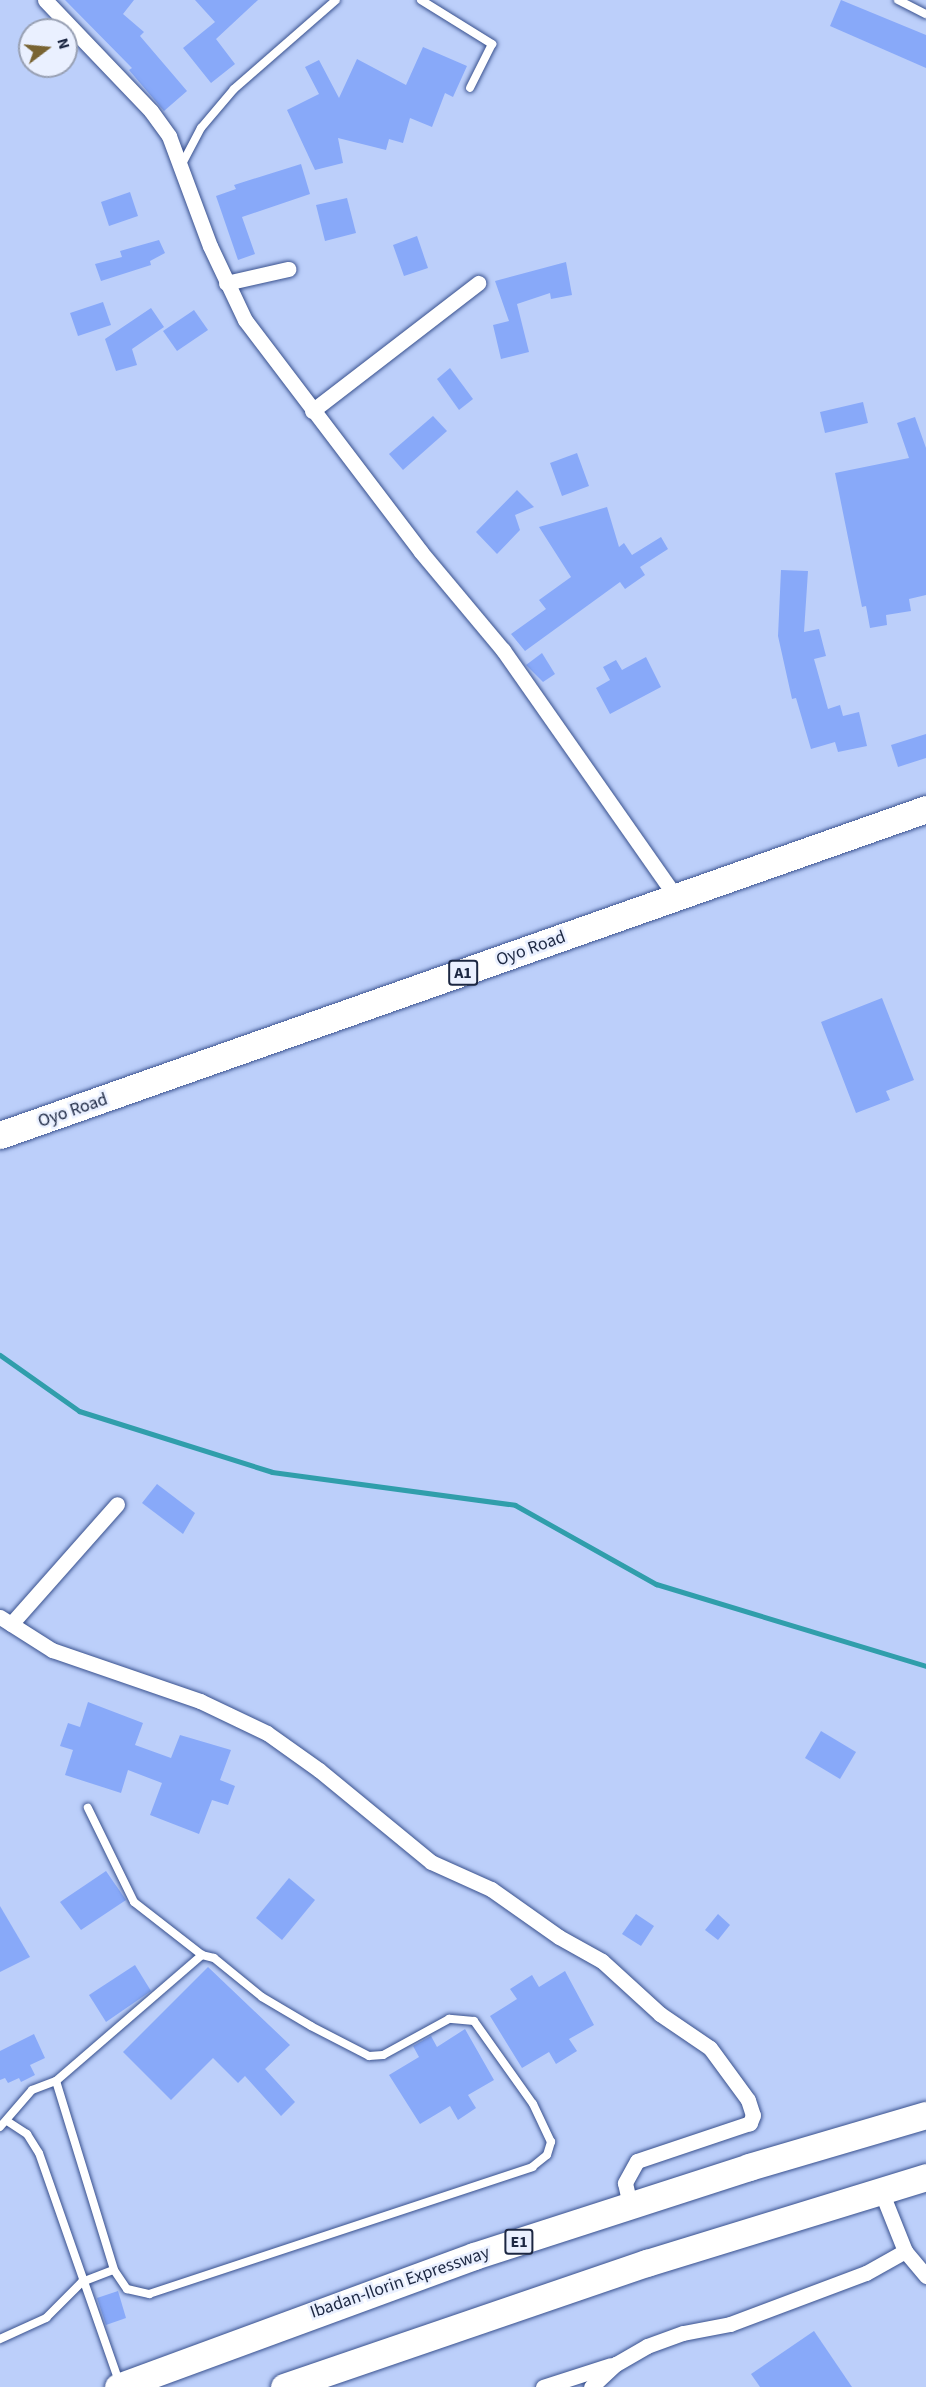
<!DOCTYPE html>
<html>
<head>
<meta charset="utf-8">
<style>
  body { margin:0 }
  #map { position:relative; width:926px; height:2387px; overflow:hidden; background:#bccffa; font-family:"Source Sans 3",sans-serif }
  div>[style] { position:absolute }
  .stream>* { height:5px; margin:-2.5px; padding:0 2.5px; transform-origin:2.5px; border-radius:2.5px; background:#309eab }
  .building>* { inset:0; background:#88a9f9 }
  .roads { filter:drop-shadow(0 0 2px #39518e) drop-shadow(0 0 2px #39518e) }
  .lane>* { height:8px; margin:-4px; padding:0 4px; transform-origin:4px; border-radius:4px; background:#fff }
  .street>* { height:15px; margin:-7.5px; padding:0 7.5px; transform-origin:7.5px; border-radius:7.5px; background:#fff }
  .highway>* { height:27px; margin:-13.5px; padding:0 13.5px; transform-origin:13.5px; border-radius:13.5px; background:#fff }
  span { translate:-50% -50%; white-space:nowrap; text-align:center; line-height:1.15; -webkit-text-stroke:5px #eaf0ff; paint-order:stroke }
  .shield-label span { padding:2px 4px; background:#eaf0ff; border:2px solid; border-radius:4px; -webkit-text-stroke-width:0 }
  .shield-label { font-size:16px; color:#1c2742; font-weight:700 }
  .street-label { font-size:18px; color:#1c2742 }
  .north { position:absolute; left:18px; top:18px; width:60px; height:60px; box-sizing:border-box; background:#eaf0ff; border:2px solid #98a0b3; border-radius:50%; rotate:74deg; font-size:16px; font-weight:700; line-height:24px; text-align:center; color:#1c2742 }
  .north::after { content:''; display:block; margin:auto; width:21px; height:27px; background:#796433; clip-path:polygon(50% 0,100% 100%,50% 72%,0 100%) }
</style>
</head>
<body>
<div id="map">
  <div class="stream">
    <i style="left:0;top:1355px;width:97px;rotate:35.3deg"></i>
    <i style="left:79px;top:1411px;width:202px;rotate:17.5deg"></i>
    <i style="left:272px;top:1472px;width:245px;rotate:7.7deg"></i>
    <i style="left:515px;top:1505px;width:162px;rotate:29.3deg"></i>
    <i style="left:656px;top:1584px;width:282px;rotate:16.9deg"></i>
  </div>
  <div class="building">
    <i style="clip-path:polygon(65px 0,134px 0,123px 14px,144px 32px,140px 36px,187px 91px,164px 111px,129px 70px,132px 68px)"></i>
    <i style="clip-path:polygon(195px 0,258px 0,216px 39px,235px 64px,211px 83px,183px 48px,215px 22px)"></i>
    <i style="clip-path:polygon(841px 0,926px 35px,926px 68px,830px 26px)"></i>
    <i style="clip-path:polygon(423px 47px,467px 66px,453px 97px,445px 93px,432px 127px,410px 118px,403px 143px,389px 139px,386px 150px,338px 138px,343px 163px,315px 170px,287px 110px,319px 94px,305px 67px,319px 60px,339px 98px,357px 59px,406px 85px)"></i>
    <i style="clip-path:polygon(301px 164px,310px 194px,242px 217px,255px 254px,238px 260px,216px 196px,236px 189px,234px 185px)"></i>
    <i style="clip-path:polygon(130px 192px,138px 216px,109px 226px,101px 202px)"></i>
    <i style="clip-path:polygon(347px 198px,356px 233px,325px 241px,316px 205px)"></i>
    <i style="clip-path:polygon(417px 236px,428px 268px,404px 276px,393px 245px)"></i>
    <i style="clip-path:polygon(159px 240px,165px 253px,150px 261px,151px 265px,101px 281px,95px 264px,122px 257px,120px 251px)"></i>
    <i style="clip-path:polygon(566px 262px,572px 295px,551px 299px,550px 293px,517px 304px,529px 352px,501px 359px,493px 325px,509px 321px,495px 281px)"></i>
    <i style="clip-path:polygon(103px 302px,111px 325px,78px 336px,70px 313px)"></i>
    <i style="clip-path:polygon(151px 308px,164px 327px,132px 349px,137px 365px,116px 371px,105px 339px)"></i>
    <i style="clip-path:polygon(194px 310px,208px 330px,177px 351px,163px 331px)"></i>
    <i style="clip-path:polygon(450px 368px,473px 399px,459px 410px,437px 379px)"></i>
    <i style="clip-path:polygon(863px 402px,868px 423px,825px 433px,820px 412px)"></i>
    <i style="clip-path:polygon(433px 416px,447px 431px,403px 470px,389px 454px)"></i>
    <i style="clip-path:polygon(915px 417px,926px 448px,926px 595px,909px 599px,911px 611px,886px 615px,887px 625px,870px 628px,866px 606px,862px 607px,835px 473px,909px 458px,897px 423px)"></i>
    <i style="clip-path:polygon(577px 453px,589px 486px,562px 496px,550px 463px)"></i>
    <i style="clip-path:polygon(517px 490px,534px 507px,515px 515px,520px 530px,497px 554px,476px 532px)"></i>
    <i style="clip-path:polygon(607px 507px,619px 547px,624px 543px,632px 555px,661px 537px,668px 549px,640px 567px,645px 575px,625px 589px,620px 582px,525px 651px,511px 634px,546px 609px,539px 600px,571px 577px,539px 527px)"></i>
    <i style="clip-path:polygon(781px 570px,808px 571px,804px 632px,819px 629px,826px 656px,814px 659px,828px 709px,840px 705px,843px 716px,859px 712px,867px 746px,838px 752px,835px 742px,811px 749px,796px 698px,792px 699px,778px 636px)"></i>
    <i style="clip-path:polygon(542px 653px,555px 674px,543px 682px,526px 665px)"></i>
    <i style="clip-path:polygon(646px 657px,661px 687px,610px 714px,596px 688px,610px 680px,603px 667px,616px 660px,622px 670px)"></i>
    <i style="clip-path:polygon(926px 734px,926px 758px,898px 767px,891px 745px)"></i>
    <i style="clip-path:polygon(882px 998px,914px 1080px,886px 1091px,890px 1100px,856px 1113px,821px 1022px)"></i>
    <i style="clip-path:polygon(157px 1484px,195px 1513px,183px 1534px,142px 1503px)"></i>
    <i style="clip-path:polygon(88px 1702px,143px 1723px,135px 1745px,171px 1758px,180px 1735px,231px 1750px,220px 1780px,235px 1786px,228px 1805px,212px 1800px,199px 1834px,150px 1815px,162px 1783px,128px 1770px,121px 1793px,65px 1775px,73px 1750px,60px 1746px,68px 1723px,80px 1727px)"></i>
    <i style="clip-path:polygon(821px 1731px,856px 1752px,840px 1779px,805px 1758px)"></i>
    <i style="clip-path:polygon(106px 1871px,126px 1900px,81px 1930px,60px 1902px)"></i>
    <i style="clip-path:polygon(289px 1878px,315px 1900px,282px 1940px,256px 1918px)"></i>
    <i style="clip-path:polygon(0 1906px,30px 1957px,0 1972px)"></i>
    <i style="clip-path:polygon(636px 1914px,654px 1926px,641px 1946px,622px 1934px)"></i>
    <i style="clip-path:polygon(718px 1914px,730px 1925px,718px 1940px,705px 1930px)"></i>
    <i style="clip-path:polygon(135px 1965px,151px 1991px,106px 2022px,89px 1995px)"></i>
    <i style="clip-path:polygon(208px 1967px,290px 2045px,265px 2069px,295px 2102px,281px 2116px,245px 2076px,238px 2083px,213px 2058px,171px 2100px,123px 2052px)"></i>
    <i style="clip-path:polygon(565px 1971px,594px 2025px,569px 2039px,577px 2051px,556px 2064px,549px 2052px,522px 2068px,490px 2016px,517px 1999px,510px 1989px,532px 1975px,539px 1987px)"></i>
    <i style="clip-path:polygon(465px 2029px,494px 2080px,468px 2095px,476px 2108px,458px 2120px,450px 2106px,420px 2124px,389px 2075px,419px 2057px,413px 2046px,431px 2036px,437px 2047px)"></i>
    <i style="clip-path:polygon(34px 2034px,45px 2058px,30px 2065px,35px 2075px,21px 2082px,19px 2078px,8px 2083px,5px 2078px,0 2080px,0 2051px)"></i>
    <i style="clip-path:polygon(118px 2291px,126px 2318px,106px 2325px,97px 2298px)"></i>
    <i style="clip-path:polygon(814px 2331px,852px 2387px,760px 2387px,751px 2374px)"></i>
  </div>
  <div class="roads">
    <div class="lane">
      <i style="left:421px;top:0;width:84px;rotate:31.8deg"></i>
      <i style="left:492px;top:44px;width:49px;rotate:116.6deg"></i>
      <i style="left:898px;top:0;width:31px;rotate:27deg"></i>
      <i style="left:182px;top:164px;width:41px;rotate:-62.2deg"></i>
      <i style="left:201px;top:128px;width:51px;rotate:-49.8deg"></i>
      <i style="left:234px;top:89px;width:135px;rotate:-41.1deg"></i>
      <i style="left:56px;top:2081px;width:198px;rotate:72.9deg"></i>
      <i style="left:114px;top:2270px;width:23px;rotate:56deg"></i>
      <i style="left:127px;top:2289px;width:23px;rotate:13deg"></i>
      <i style="left:149px;top:2294px;width:404px;rotate:-18.3deg"></i>
      <i style="left:532px;top:2167px;width:19px;rotate:-39deg"></i>
      <i style="left:547px;top:2155px;width:14px;rotate:-73deg"></i>
      <i style="left:551px;top:2142px;width:42px;rotate:-115.3deg"></i>
      <i style="left:533px;top:2104px;width:102px;rotate:-125.4deg"></i>
      <i style="left:474px;top:2021px;width:25px;rotate:-175deg"></i>
      <i style="left:449px;top:2019px;width:75px;rotate:151.4deg"></i>
      <i style="left:383px;top:2055px;width:14px;rotate:176deg"></i>
      <i style="left:369px;top:2056px;width:65px;rotate:-152.7deg"></i>
      <i style="left:311px;top:2026px;width:57px;rotate:-149.4deg"></i>
      <i style="left:262px;top:1997px;width:62px;rotate:-140.9deg"></i>
      <i style="left:214px;top:1958px;width:12px;rotate:-166deg"></i>
      <i style="left:202px;top:1955px;width:86px;rotate:-142.1deg"></i>
      <i style="left:134px;top:1902px;width:105px;rotate:-116.1deg"></i>
      <i style="left:7px;top:2121px;width:24px;rotate:33deg"></i>
      <i style="left:27px;top:2134px;width:22px;rotate:58deg"></i>
      <i style="left:39px;top:2153px;width:243px;rotate:70.7deg"></i>
      <i style="left:0;top:2127px;width:49px;rotate:-49.1deg"></i>
      <i style="left:32px;top:2090px;width:26px;rotate:-21deg"></i>
      <i style="left:56px;top:2081px;width:193px;rotate:-40.8deg"></i>
      <i style="left:0;top:2339px;width:51px;rotate:-24.5deg"></i>
      <i style="left:46px;top:2318px;width:51px;rotate:-45deg"></i>
      <i style="left:82px;top:2282px;width:34px;rotate:-21deg"></i>
    </div>
    <div class="street">
      <i style="left:45px;top:0;width:153px;rotate:46.3deg"></i>
      <i style="left:151px;top:111px;width:31px;rotate:54deg"></i>
      <i style="left:169px;top:136px;width:117px;rotate:69.6deg"></i>
      <i style="left:210px;top:246px;width:82px;rotate:64.7deg"></i>
      <i style="left:245px;top:320px;width:291px;rotate:52.8deg"></i>
      <i style="left:421px;top:552px;width:128px;rotate:50.1deg"></i>
      <i style="left:503px;top:650px;width:302px;rotate:55deg"></i>
      <i style="left:226px;top:283px;width:64px;rotate:-12.7deg"></i>
      <i style="left:312px;top:411px;width:210px;rotate:-37.6deg"></i>
      <i style="left:0;top:1617px;width:62px;rotate:32.4deg"></i>
      <i style="left:52px;top:1650px;width:157px;rotate:19deg"></i>
      <i style="left:200px;top:1701px;width:74px;rotate:25.5deg"></i>
      <i style="left:267px;top:1733px;width:64px;rotate:35.4deg"></i>
      <i style="left:319px;top:1770px;width:145px;rotate:39.4deg"></i>
      <i style="left:431px;top:1862px;width:66px;rotate:24.2deg"></i>
      <i style="left:491px;top:1889px;width:83px;rotate:35.2deg"></i>
      <i style="left:559px;top:1937px;width:49px;rotate:29.2deg"></i>
      <i style="left:602px;top:1961px;width:79px;rotate:42.4deg"></i>
      <i style="left:660px;top:2014px;width:60px;rotate:34.2deg"></i>
      <i style="left:710px;top:2048px;width:64px;rotate:53.8deg"></i>
      <i style="left:748px;top:2100px;width:16px;rotate:72deg"></i>
      <i style="left:753px;top:2115px;width:9px;rotate:111deg"></i>
      <i style="left:750px;top:2123px;width:119px;rotate:161.4deg"></i>
      <i style="left:637px;top:2161px;width:25px;rotate:119deg"></i>
      <i style="left:625px;top:2183px;width:23px;rotate:77deg"></i>
      <i style="left:11px;top:1624px;width:160px;rotate:-48.5deg"></i>
      <i style="left:881px;top:2191px;width:65px;rotate:68.2deg"></i>
      <i style="left:905px;top:2251px;width:33px;rotate:50deg"></i>
      <i style="left:543px;top:2387px;width:71px;rotate:-17.9deg"></i>
      <i style="left:591px;top:2387px;width:34px;rotate:-43deg"></i>
      <i style="left:616px;top:2364px;width:36px;rotate:-30deg"></i>
      <i style="left:647px;top:2346px;width:38px;rotate:-20deg"></i>
      <i style="left:683px;top:2333px;width:48px;rotate:-10.8deg"></i>
      <i style="left:730px;top:2324px;width:145px;rotate:-20.6deg"></i>
      <i style="left:866px;top:2273px;width:45px;rotate:-29.4deg"></i>
    </div>
    <div class="highway">
      <i style="left:0;top:1135px;width:982px;rotate:-19.39deg"></i>
      <i style="left:118px;top:2387px;width:379px;rotate:-20.2deg"></i>
      <i style="left:474px;top:2256px;width:289px;rotate:-17.9deg"></i>
      <i style="left:749px;top:2167px;width:184px;rotate:-16.4deg"></i>
      <i style="left:284px;top:2387px;width:384px;rotate:-18.9deg"></i>
      <i style="left:647px;top:2263px;width:292px;rotate:-17.1deg"></i>
    </div>
  </div>
  <div class="shield-label">
    <span style="left:463px;top:973px">A1</span>
    <span style="left:519px;top:2242px">E1</span>
  </div>
  <div class="street-label">
    <span style="left:531px;top:949px;rotate:-20deg">Oyo Road</span>
    <span style="left:73px;top:1111px;rotate:-19deg">Oyo Road</span>
    <span style="left:400px;top:2283px;rotate:-19deg">Ibadan-Ilorin Expressway</span>
  </div>
  <div class="north">N</div>
</div>
</body>
</html>
